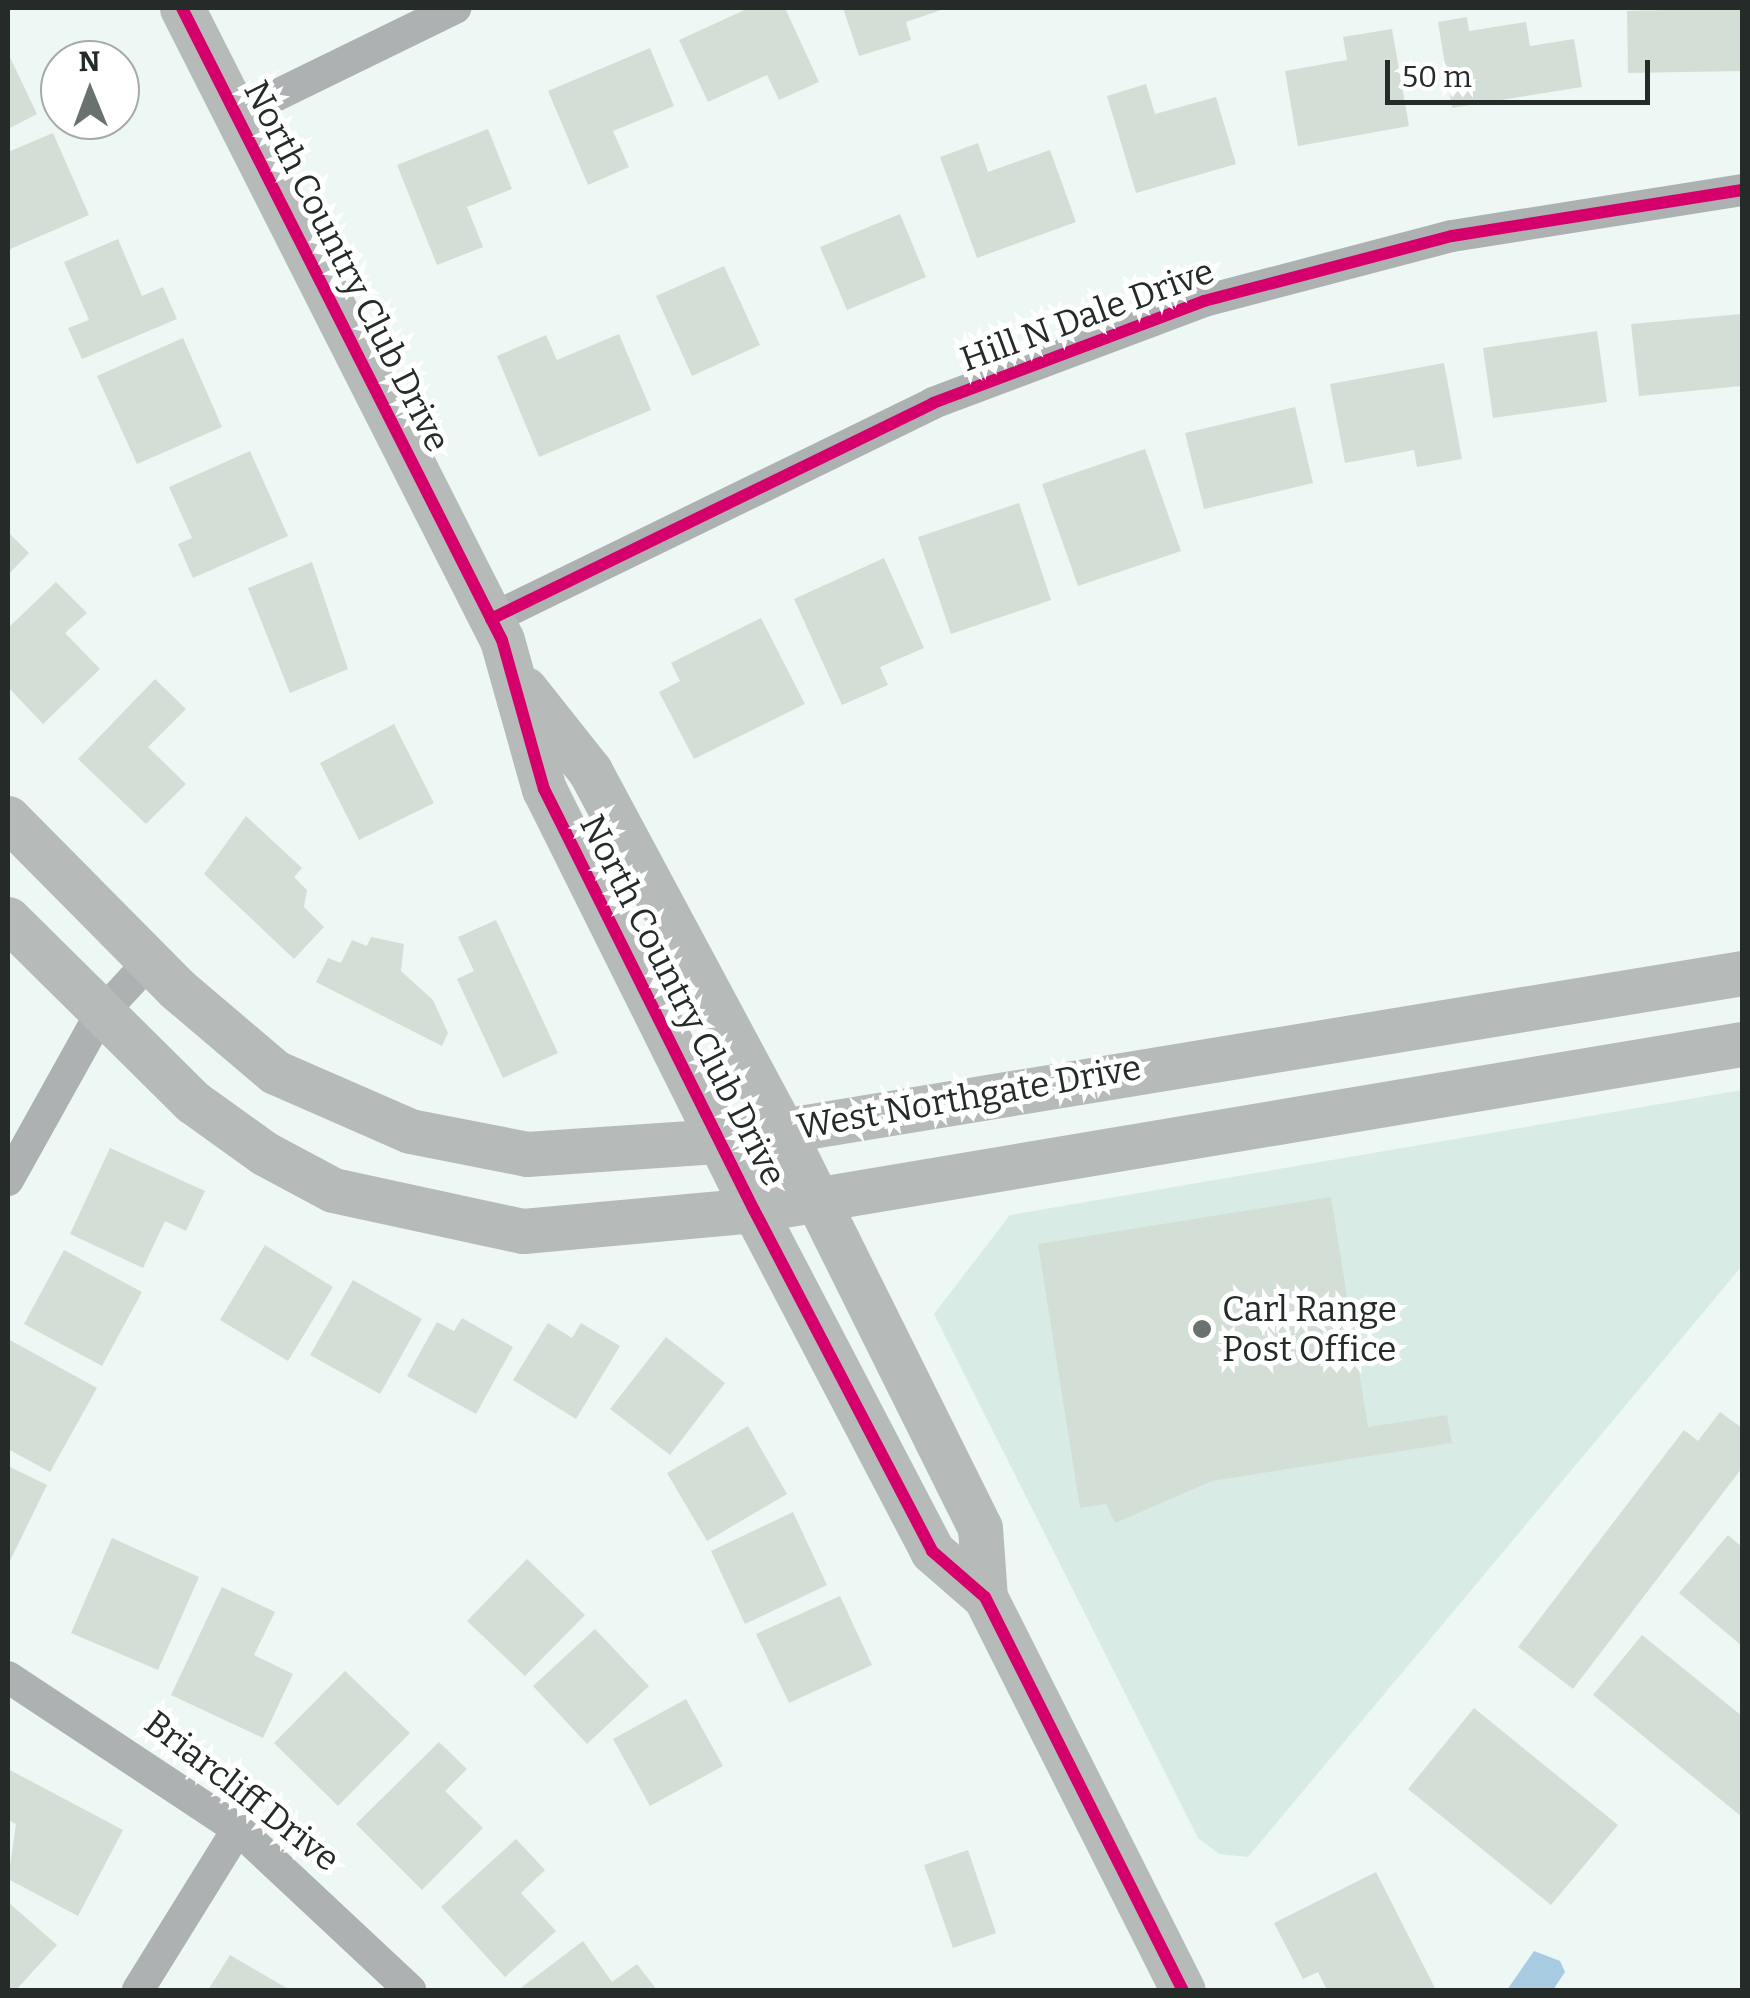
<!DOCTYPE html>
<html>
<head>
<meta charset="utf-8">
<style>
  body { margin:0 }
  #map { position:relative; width:1750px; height:1998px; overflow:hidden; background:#edf7f4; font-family:Bitter,serif }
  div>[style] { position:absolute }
  .built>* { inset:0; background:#d8ebe5 }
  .water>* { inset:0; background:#a7cce2 }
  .building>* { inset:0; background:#d3dfd6 }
  .street>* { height:32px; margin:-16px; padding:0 16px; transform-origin:16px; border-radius:16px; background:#adb1b1 }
  .secondary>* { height:45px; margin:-22.5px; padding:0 22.5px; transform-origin:22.5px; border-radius:22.5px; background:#b6bbb9 }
  .cycleway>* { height:12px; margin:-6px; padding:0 6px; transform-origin:6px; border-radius:6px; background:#d6006c }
  .dots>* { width:28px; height:28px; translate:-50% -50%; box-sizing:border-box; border:5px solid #fff; border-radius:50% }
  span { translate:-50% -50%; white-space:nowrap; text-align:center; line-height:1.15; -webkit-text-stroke:10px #fff; paint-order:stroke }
  .street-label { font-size:35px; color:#242b29 }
  .poi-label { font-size:35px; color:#242b29 }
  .left { translate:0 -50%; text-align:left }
  .frame { position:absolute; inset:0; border:10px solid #242b29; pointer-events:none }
  .north { position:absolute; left:40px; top:40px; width:100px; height:100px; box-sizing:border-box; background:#fff; border:2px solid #a7aaa9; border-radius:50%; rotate:359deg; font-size:28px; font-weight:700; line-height:40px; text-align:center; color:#242b29 }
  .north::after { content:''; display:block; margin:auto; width:35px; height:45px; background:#6a7270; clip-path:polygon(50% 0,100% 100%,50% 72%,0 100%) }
  .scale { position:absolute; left:1385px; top:60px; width:265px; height:45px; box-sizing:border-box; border:5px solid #242b29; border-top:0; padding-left:12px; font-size:30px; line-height:35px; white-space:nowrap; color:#242b29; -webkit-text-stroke:8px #fff; paint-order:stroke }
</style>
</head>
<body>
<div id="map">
  <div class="built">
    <i style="clip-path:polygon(1742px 1090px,1742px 1266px,1248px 1857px,1219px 1854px,1198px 1838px,934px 1314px,1010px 1215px)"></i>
  </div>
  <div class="water">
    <i style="clip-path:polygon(1534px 1951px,1560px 1961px,1565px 1972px,1553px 1990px,1507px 1990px)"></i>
  </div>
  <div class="building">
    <i style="clip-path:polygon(749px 8px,785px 8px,819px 82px,779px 100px,767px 75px,708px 102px,679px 40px)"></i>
    <i style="clip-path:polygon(843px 8px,947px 8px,906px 22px,911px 40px,859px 56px)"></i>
    <i style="clip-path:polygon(1742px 8px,1742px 71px,1628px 73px,1627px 11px)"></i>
    <i style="clip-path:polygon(1467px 17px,1469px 31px,1526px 22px,1530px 46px,1574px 39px,1582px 87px,1452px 108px,1438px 22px)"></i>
    <i style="clip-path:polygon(1392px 29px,1409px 126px,1298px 146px,1285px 71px,1347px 60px,1343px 37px)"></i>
    <i style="clip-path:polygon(650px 48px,674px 106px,613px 131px,629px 167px,588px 185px,548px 91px)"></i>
    <i style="clip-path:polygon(8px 53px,37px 114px,8px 129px)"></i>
    <i style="clip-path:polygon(1146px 84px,1155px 114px,1216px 97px,1236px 164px,1136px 193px,1107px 96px)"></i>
    <i style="clip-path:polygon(488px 129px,512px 189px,467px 207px,483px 247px,437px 265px,397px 165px)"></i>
    <i style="clip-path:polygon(53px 133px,89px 215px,8px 250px,8px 152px)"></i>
    <i style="clip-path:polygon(978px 143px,988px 172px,1050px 150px,1076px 222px,977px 258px,940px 157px)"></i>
    <i style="clip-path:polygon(900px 214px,926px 277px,847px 310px,820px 247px)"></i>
    <i style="clip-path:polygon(118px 239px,142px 296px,163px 287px,177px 319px,82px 359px,68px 328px,89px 320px,64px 262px)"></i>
    <i style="clip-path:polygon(724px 266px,760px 345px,692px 376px,656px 296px)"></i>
    <i style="clip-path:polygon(1742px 314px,1742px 386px,1639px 396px,1631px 324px)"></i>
    <i style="clip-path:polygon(1597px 331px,1607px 402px,1493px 418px,1483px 348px)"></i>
    <i style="clip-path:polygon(619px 334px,651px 410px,539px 457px,497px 356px,546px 335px,557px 360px)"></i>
    <i style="clip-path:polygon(183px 338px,222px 427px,137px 464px,97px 376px)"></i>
    <i style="clip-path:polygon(1444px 363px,1462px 459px,1417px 467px,1414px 450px,1345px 463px,1330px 384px)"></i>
    <i style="clip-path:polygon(1295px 407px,1313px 483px,1204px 509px,1185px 433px)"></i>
    <i style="clip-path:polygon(1145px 449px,1181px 551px,1078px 586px,1042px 484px)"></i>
    <i style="clip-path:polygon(250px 451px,288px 536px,193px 578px,178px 544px,192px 538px,169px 487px)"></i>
    <i style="clip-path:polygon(1019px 503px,1051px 600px,951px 634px,918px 537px)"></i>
    <i style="clip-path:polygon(8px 532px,29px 553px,8px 575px)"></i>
    <i style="clip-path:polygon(884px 558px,924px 648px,880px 667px,888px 685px,842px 705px,794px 599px)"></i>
    <i style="clip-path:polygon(312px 562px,348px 669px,290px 693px,248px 588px)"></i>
    <i style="clip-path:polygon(56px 582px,87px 613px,65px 633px,100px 669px,43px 724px,8px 687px,8px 628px)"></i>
    <i style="clip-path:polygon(761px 618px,805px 704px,694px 759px,659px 692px,680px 681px,671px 663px)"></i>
    <i style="clip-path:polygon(155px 679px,186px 709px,148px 747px,186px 784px,146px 824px,78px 759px)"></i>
    <i style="clip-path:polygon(394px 724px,434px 803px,359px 840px,320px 763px)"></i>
    <i style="clip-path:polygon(246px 816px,302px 868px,294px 877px,307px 890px,304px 907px,324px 927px,294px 959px,204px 874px)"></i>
    <i style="clip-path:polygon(496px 920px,558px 1053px,503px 1078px,457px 979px,474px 971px,458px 937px)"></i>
    <i style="clip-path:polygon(371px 937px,404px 944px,401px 971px,433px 1000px,448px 1033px,442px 1046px,316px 982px,328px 958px,341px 963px,352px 940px,367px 946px)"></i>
    <i style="clip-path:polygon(110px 1148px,205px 1191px,186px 1231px,165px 1221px,143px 1268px,70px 1234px)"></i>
    <i style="clip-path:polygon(1331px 1197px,1368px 1427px,1447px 1415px,1452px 1443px,1212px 1481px,1115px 1523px,1106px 1504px,1080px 1508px,1038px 1244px)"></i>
    <i style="clip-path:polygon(265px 1245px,333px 1287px,288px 1361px,220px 1320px)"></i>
    <i style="clip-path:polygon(64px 1250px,142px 1292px,102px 1366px,24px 1324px)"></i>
    <i style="clip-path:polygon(353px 1280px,422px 1319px,380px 1394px,310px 1355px)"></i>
    <i style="clip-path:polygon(462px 1318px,513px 1347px,476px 1414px,407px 1376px,437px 1322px,454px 1331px)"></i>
    <i style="clip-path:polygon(548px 1323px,572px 1338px,581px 1323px,620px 1346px,576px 1419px,513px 1380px)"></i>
    <i style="clip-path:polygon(666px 1337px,725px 1383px,670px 1455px,610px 1409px)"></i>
    <i style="clip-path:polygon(8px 1339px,97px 1388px,50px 1472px,8px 1449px)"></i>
    <i style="clip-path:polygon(1720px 1412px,1742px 1428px,1742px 1468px,1573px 1689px,1518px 1647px,1684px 1430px,1698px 1441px)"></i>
    <i style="clip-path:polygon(748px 1426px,787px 1494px,707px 1541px,667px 1473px)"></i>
    <i style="clip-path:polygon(8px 1466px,47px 1485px,8px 1565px)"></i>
    <i style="clip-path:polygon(793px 1512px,827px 1585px,745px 1624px,711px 1551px)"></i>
    <i style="clip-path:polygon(1728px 1535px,1742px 1547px,1742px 1646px,1679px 1593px)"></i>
    <i style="clip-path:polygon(112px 1538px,199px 1577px,158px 1670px,71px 1633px)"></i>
    <i style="clip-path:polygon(527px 1559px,585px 1615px,525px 1676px,467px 1621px)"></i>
    <i style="clip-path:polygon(222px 1587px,275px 1612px,254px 1655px,293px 1674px,263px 1738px,171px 1695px)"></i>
    <i style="clip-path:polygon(840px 1596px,872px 1665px,789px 1703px,756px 1634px)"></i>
    <i style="clip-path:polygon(595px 1629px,649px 1686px,587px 1744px,533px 1686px)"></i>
    <i style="clip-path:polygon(1642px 1635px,1742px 1716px,1742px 1817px,1593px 1695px)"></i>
    <i style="clip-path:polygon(345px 1671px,410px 1733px,338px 1806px,274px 1743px)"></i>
    <i style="clip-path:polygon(686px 1699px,723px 1766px,650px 1806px,613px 1739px)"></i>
    <i style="clip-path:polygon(1474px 1708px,1618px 1825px,1551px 1905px,1408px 1789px)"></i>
    <i style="clip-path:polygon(439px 1742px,467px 1769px,445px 1791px,483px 1828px,422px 1890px,356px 1824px)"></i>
    <i style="clip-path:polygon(8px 1769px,123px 1830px,78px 1916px,8px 1879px,16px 1824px,8px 1820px)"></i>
    <i style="clip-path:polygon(516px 1839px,545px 1870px,521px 1893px,556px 1931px,505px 1977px,441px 1907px)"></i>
    <i style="clip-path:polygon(968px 1850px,996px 1933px,953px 1948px,924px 1865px)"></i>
    <i style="clip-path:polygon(1376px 1872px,1436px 1990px,1327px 1990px,1318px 1972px,1303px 1979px,1274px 1923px)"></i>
    <i style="clip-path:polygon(8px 1902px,57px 1945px,16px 1990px,8px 1990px)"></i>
    <i style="clip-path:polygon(583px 1941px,612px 1982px,637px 1964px,657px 1990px,518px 1990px)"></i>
    <i style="clip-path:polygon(230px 1955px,290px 1990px,208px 1990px)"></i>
  </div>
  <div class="street">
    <i style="left:238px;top:114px;width:242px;rotate:-26deg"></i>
    <i style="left:491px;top:619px;width:492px;rotate:-26deg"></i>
    <i style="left:933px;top:403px;width:290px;rotate:-20.6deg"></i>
    <i style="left:1204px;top:301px;width:256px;rotate:-14.7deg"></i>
    <i style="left:1452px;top:236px;width:294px;rotate:-9deg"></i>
    <i style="left:8px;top:1180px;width:189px;rotate:-60.9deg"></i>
    <i style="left:100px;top:1015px;width:72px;rotate:-47.2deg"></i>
    <i style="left:8px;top:1677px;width:276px;rotate:33.5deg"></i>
    <i style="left:238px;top:1829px;width:236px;rotate:43.1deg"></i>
    <i style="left:138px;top:1990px;width:190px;rotate:-58.2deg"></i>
  </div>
  <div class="secondary">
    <i style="left:182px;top:8px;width:708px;rotate:63.15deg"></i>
    <i style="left:502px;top:640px;width:155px;rotate:74.3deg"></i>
    <i style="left:544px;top:789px;width:470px;rotate:63.5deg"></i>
    <i style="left:754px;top:1210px;width:385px;rotate:62.4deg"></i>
    <i style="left:932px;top:1551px;width:70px;rotate:41deg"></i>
    <i style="left:985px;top:1597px;width:440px;rotate:63.3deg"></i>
    <i style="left:525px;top:689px;width:105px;rotate:51.6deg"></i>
    <i style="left:590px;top:771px;width:406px;rotate:61.8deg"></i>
    <i style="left:782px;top:1129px;width:445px;rotate:63.6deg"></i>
    <i style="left:980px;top:1528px;width:69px;rotate:85.9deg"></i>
    <i style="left:8px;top:818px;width:239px;rotate:45.3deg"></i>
    <i style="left:176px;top:988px;width:130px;rotate:40.3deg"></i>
    <i style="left:275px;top:1072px;width:147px;rotate:23.6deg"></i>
    <i style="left:410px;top:1131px;width:119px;rotate:11.1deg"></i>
    <i style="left:527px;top:1154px;width:193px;rotate:-3.9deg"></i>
    <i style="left:720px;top:1141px;width:1036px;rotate:-9.33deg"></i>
    <i style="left:8px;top:919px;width:260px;rotate:44.7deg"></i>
    <i style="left:193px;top:1102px;width:87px;rotate:35.7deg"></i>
    <i style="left:264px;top:1153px;width:78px;rotate:28.2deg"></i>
    <i style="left:333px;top:1190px;width:194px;rotate:12.2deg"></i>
    <i style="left:523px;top:1231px;width:232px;rotate:-5.2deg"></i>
    <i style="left:754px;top:1210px;width:1002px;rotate:-9.54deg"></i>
  </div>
  <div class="cycleway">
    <i style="left:182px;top:8px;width:708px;rotate:63.15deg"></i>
    <i style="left:502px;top:640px;width:155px;rotate:74.3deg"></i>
    <i style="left:544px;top:789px;width:470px;rotate:63.5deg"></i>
    <i style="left:754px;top:1210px;width:385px;rotate:62.4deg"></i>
    <i style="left:932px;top:1551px;width:70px;rotate:41deg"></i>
    <i style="left:985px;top:1597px;width:440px;rotate:63.3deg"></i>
    <i style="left:491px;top:619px;width:492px;rotate:-26deg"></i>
    <i style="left:933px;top:403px;width:290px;rotate:-20.6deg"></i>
    <i style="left:1204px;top:301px;width:256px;rotate:-14.7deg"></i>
    <i style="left:1452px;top:236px;width:294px;rotate:-9deg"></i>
  </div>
  <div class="dots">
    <i style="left:1202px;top:1329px;background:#6a7270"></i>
  </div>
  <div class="street-label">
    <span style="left:347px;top:266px;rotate:63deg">North Country Club Drive</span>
    <span style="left:1087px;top:315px;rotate:-20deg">Hill N Dale Drive</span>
    <span style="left:683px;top:1000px;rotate:63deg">North Country Club Drive</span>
    <span style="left:969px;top:1097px;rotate:-10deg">West Northgate Drive</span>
    <span style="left:242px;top:1791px;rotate:38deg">Briarcliff Drive</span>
  </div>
  <div class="poi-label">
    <span class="left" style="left:1222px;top:1329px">Carl Range<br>Post Office</span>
  </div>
  <div class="frame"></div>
  <div class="north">N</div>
  <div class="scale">50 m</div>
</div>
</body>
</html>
